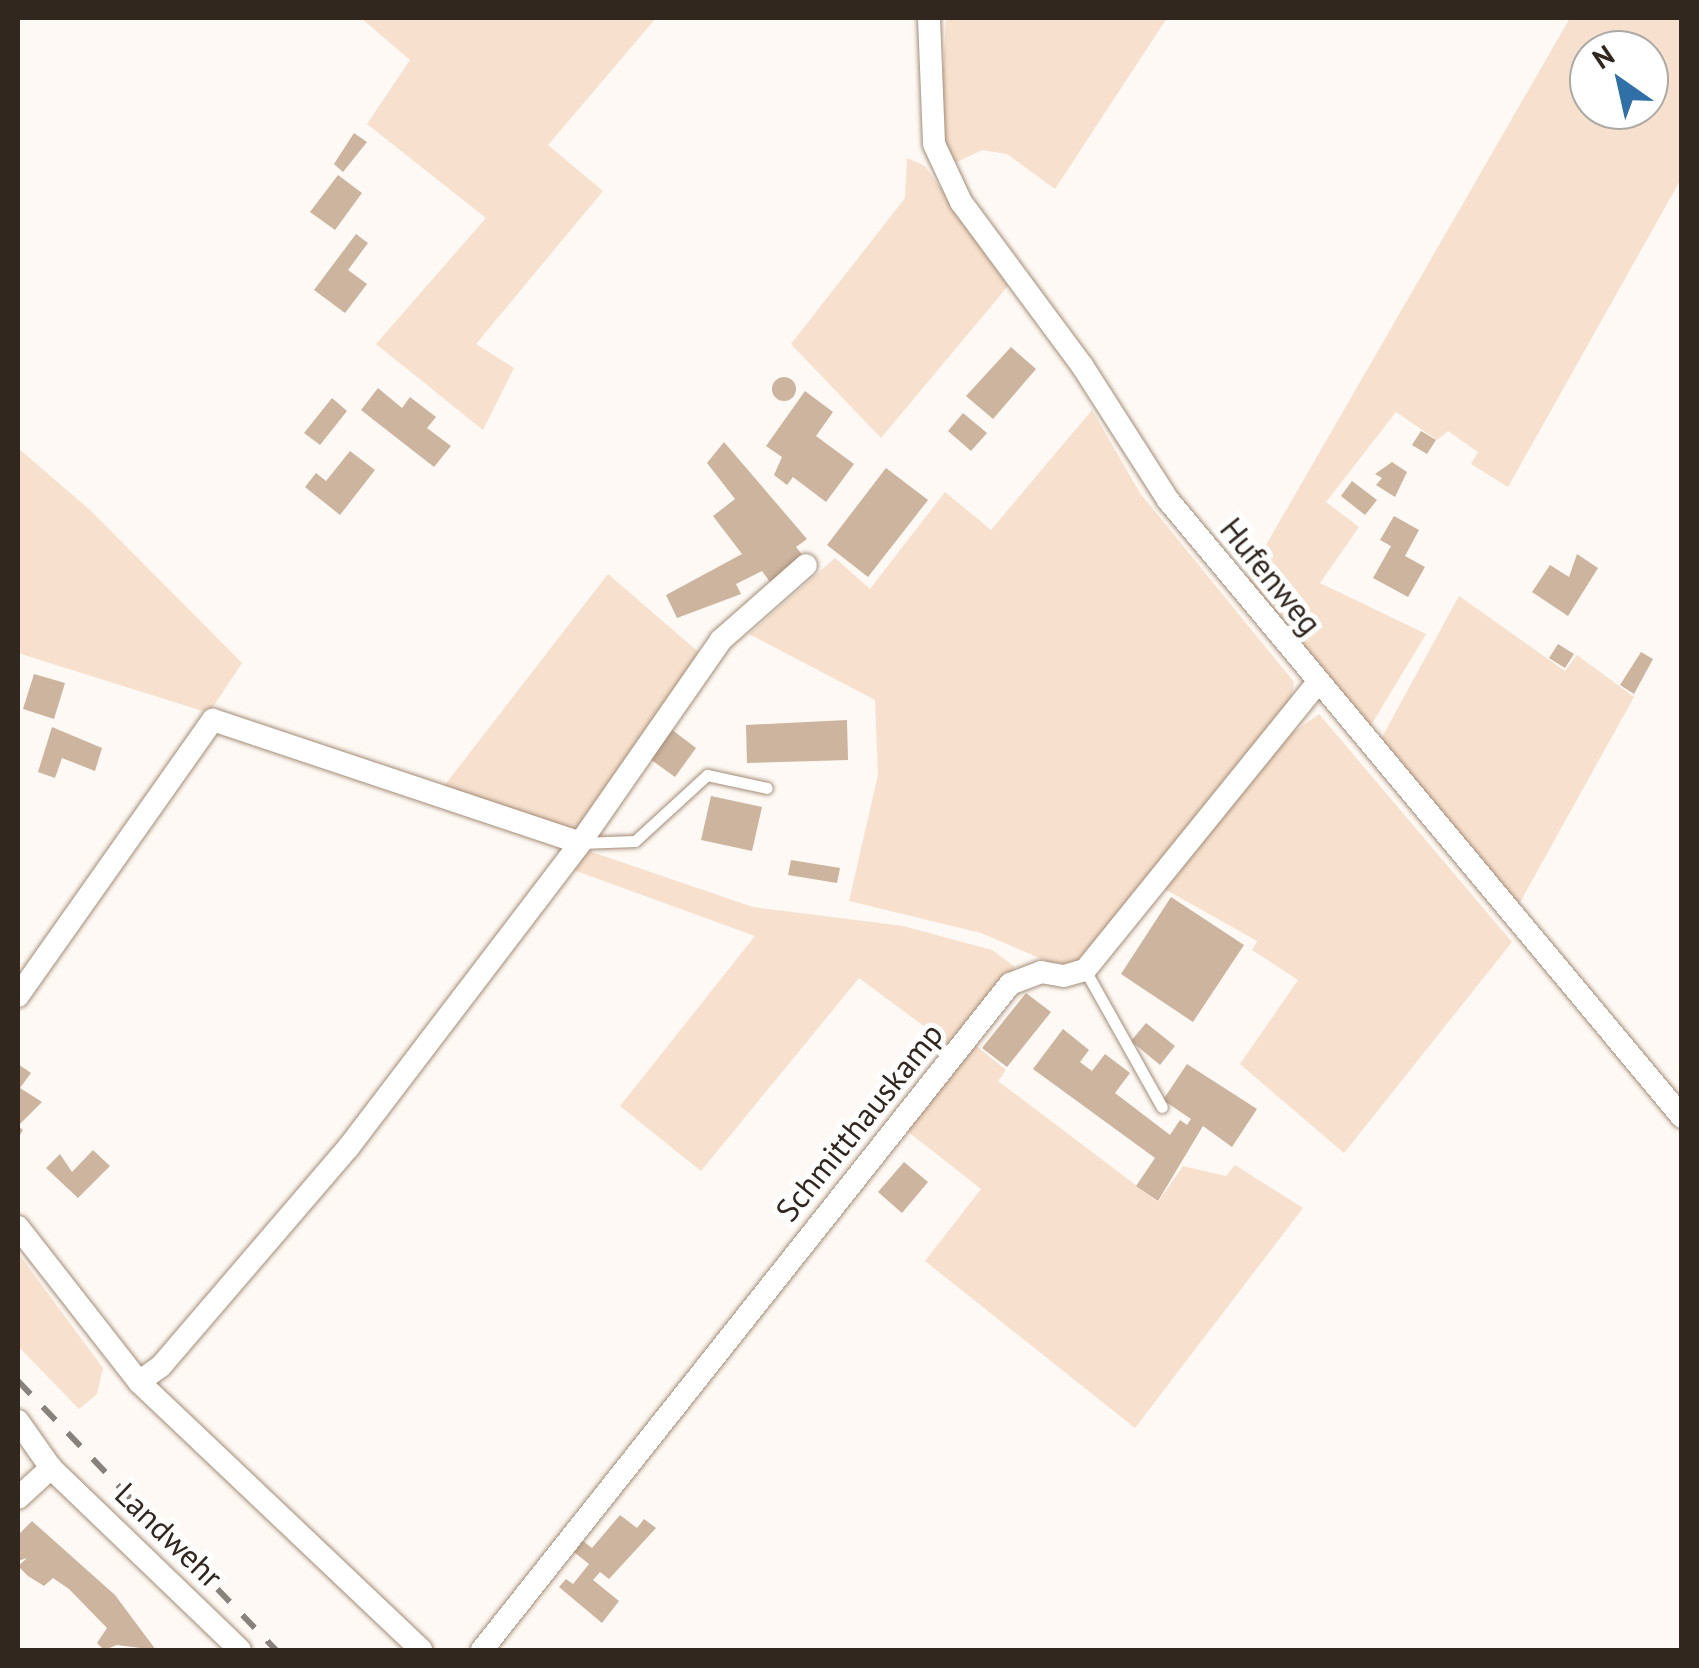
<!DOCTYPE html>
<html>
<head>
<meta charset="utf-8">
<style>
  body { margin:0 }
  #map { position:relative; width:1699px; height:1668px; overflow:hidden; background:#fef9f4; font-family:"PT Sans",sans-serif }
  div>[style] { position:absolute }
  .green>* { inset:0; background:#f7e1ce }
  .building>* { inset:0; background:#cdb49f }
  .round { border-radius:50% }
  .roads { filter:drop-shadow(0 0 2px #a38c77) drop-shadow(0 0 2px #a38c77) }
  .service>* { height:11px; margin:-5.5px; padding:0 5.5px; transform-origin:5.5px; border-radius:5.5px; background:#fff }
  .minor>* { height:22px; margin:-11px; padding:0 11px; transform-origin:11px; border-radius:11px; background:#fff }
  .rail>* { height:6px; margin-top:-3px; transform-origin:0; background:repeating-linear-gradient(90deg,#89817b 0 18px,transparent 0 36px) }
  span { translate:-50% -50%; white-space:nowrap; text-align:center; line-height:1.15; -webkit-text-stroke:10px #fff; paint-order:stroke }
  .street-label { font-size:32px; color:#31271f }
  .frame { position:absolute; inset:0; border:20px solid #31271f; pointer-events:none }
  .north { position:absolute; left:1569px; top:30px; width:100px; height:100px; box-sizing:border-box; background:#fff; border:2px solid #ada9a5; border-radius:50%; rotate:326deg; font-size:28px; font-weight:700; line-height:40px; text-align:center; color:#31271f }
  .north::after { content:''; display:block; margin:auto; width:35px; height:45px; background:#3070a6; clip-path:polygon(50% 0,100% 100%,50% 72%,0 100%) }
</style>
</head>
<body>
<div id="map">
  <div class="green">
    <i style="clip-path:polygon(361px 18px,656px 18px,548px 145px,603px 191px,476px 344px,514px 368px,483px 430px,376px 344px,486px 218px,367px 124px,410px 60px)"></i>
    <i style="clip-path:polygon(946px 18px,1167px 18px,1055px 189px,1007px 154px,982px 150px,951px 165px,939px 143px)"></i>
    <i style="clip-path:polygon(evenodd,1570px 18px,1681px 18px,1681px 179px,1508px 487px,1471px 464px,1478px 452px,1448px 431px,1437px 440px,1396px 412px,1326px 502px,1359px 527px,1320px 583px,1426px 634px,1370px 727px,1247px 578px,1570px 18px,1589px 50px,1649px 50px,1649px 110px,1589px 110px,1589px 50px)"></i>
    <i style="clip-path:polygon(907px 158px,925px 166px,1008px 286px,881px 438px,791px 344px,905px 198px)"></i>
    <i style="clip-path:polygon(1092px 410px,1140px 493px,1294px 682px,1291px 703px,1091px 953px,1065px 969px,981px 933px,849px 901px,878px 775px,875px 700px,749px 634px,835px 558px,870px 589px,945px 492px,991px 530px)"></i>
    <i style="clip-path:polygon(18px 448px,91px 511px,242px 663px,209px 713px,18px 653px)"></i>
    <i style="clip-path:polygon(608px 574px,703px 656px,577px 830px,444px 786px)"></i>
    <i style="clip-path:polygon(1459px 596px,1565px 671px,1577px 655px,1634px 697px,1519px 904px,1381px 739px)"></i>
    <i style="clip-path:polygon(1319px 714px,1512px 942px,1344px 1153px,1240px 1064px,1298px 980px,1252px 950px,1257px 941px,1163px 888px,1274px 746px)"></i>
    <i style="clip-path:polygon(583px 849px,753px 907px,903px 926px,992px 950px,1015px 967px,952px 1047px,859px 978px,701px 1171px,620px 1106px,755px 936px,568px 868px)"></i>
    <i style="clip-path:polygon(974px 1044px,1006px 1070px,998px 1081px,1158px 1202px,1183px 1166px,1226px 1176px,1235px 1165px,1303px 1208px,1135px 1428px,925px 1261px,981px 1189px,906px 1130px)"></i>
    <i style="clip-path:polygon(18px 1253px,103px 1368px,97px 1394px,79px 1409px,18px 1346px)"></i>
  </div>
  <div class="building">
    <i style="clip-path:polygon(354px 133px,367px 142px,343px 172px,334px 164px)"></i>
    <i style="clip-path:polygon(338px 175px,362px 193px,335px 230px,310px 212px)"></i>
    <i style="clip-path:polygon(356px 234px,368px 243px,348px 270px,367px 284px,345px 313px,314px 290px)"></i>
    <i style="clip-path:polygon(1011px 347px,1036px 369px,993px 419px,966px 396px)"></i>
    <i class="round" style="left:772px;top:377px;width:24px;height:24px"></i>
    <i style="clip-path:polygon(378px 388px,402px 408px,410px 397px,436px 417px,427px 428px,451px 446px,434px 467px,361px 410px)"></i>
    <i style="clip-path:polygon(805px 391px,833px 412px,816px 436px,854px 464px,826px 502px,793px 477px,787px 485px,774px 475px,782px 457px,766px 446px)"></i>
    <i style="clip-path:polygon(332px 398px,347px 411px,320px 445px,304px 433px)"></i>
    <i style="clip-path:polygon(963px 413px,987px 433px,971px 451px,948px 431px)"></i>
    <i style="clip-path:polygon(1421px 431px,1436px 440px,1427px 454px,1412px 445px)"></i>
    <i style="clip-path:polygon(724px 442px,807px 539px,796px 547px,804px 557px,770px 582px,762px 571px,736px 584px,741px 594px,677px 618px,666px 595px,742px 554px,713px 516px,735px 499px,707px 463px)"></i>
    <i style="clip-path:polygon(350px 451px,375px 470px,340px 515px,305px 487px,316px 473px,326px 481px)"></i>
    <i style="clip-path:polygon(1392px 462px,1407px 472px,1395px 497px,1376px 485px,1382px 478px,1375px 474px)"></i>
    <i style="clip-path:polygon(886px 468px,928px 500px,868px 577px,827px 545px)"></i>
    <i style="clip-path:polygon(1352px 481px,1377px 500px,1365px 515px,1341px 496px)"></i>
    <i style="clip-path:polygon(1394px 516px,1419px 530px,1405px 556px,1425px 567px,1408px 597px,1373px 578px,1391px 546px,1380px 540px)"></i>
    <i style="clip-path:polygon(1577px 554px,1598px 568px,1568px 616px,1532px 592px,1550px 565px,1569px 577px)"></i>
    <i style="clip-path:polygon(1558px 644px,1574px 654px,1565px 668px,1549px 658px)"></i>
    <i style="clip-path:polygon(1641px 652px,1653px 659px,1634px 694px,1620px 685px)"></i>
    <i style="clip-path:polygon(34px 674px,65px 683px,54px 719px,23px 709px)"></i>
    <i style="clip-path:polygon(847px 720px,848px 760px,747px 763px,746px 725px)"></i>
    <i style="clip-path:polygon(52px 727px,102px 748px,95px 771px,62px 758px,55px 778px,38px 772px)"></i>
    <i style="clip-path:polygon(671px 729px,696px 748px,675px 777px,650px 759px)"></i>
    <i style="clip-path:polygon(711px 796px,762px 807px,752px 851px,701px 840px)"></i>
    <i style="clip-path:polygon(791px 860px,840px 868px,837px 883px,788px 875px)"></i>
    <i style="clip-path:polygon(1171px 897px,1244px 945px,1193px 1022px,1121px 974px)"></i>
    <i style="clip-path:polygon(1026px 993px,1051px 1012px,1007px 1067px,982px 1048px)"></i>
    <i style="clip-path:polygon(1146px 1023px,1175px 1046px,1160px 1065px,1131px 1041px)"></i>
    <i style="clip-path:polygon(1063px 1029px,1089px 1050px,1080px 1062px,1092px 1071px,1105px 1054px,1130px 1073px,1115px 1093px,1170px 1135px,1180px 1120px,1187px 1125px,1191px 1119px,1163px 1100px,1187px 1064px,1257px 1109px,1232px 1147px,1203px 1126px,1158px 1201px,1136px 1186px,1155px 1158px,1033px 1069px)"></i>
    <i style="clip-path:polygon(18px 1064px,31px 1073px,20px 1088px,42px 1102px,18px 1126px,23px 1130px,18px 1138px)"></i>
    <i style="clip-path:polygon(93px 1150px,110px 1166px,78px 1198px,46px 1168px,60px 1154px,72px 1172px)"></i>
    <i style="clip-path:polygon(904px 1162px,928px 1182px,902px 1213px,878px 1192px)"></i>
    <i style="clip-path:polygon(620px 1515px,637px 1528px,644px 1519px,656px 1528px,609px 1579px,600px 1572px,593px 1580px,619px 1601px,602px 1623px,559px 1587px,566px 1579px,573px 1584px,589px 1564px,574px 1552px,583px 1541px,592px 1548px)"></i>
    <i style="clip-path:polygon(32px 1521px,115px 1595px,156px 1650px,117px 1645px,104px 1650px,97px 1643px,107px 1628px,69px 1589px,53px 1578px,44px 1586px,28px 1576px,18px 1566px,27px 1558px,18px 1561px,18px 1535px)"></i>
  </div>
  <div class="roads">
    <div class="service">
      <i style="left:580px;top:843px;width:55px;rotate:-2.1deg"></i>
      <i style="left:635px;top:841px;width:98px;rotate:-42.5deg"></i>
      <i style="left:707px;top:775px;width:61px;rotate:12.2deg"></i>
      <i style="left:1085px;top:970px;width:157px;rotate:60.7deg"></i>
    </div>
    <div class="minor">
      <i style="left:929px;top:18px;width:126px;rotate:87.7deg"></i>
      <i style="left:934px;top:144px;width:64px;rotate:65deg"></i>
      <i style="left:961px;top:202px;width:205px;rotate:53.5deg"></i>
      <i style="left:1083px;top:367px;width:158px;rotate:57.4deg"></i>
      <i style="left:1168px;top:500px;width:803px;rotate:50.2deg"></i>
      <i style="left:18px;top:996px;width:338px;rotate:-54.8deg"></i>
      <i style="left:213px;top:720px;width:387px;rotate:18.5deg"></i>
      <i style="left:18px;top:1227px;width:197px;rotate:52deg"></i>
      <i style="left:139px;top:1382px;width:389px;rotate:43.5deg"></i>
      <i style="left:139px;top:1382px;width:27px;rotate:-36deg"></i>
      <i style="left:161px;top:1366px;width:287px;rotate:-49.4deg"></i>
      <i style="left:348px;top:1148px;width:383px;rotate:-52.7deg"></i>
      <i style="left:580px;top:843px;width:247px;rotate:-55.2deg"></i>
      <i style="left:721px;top:640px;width:113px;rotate:-41.4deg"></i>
      <i style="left:18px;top:1421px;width:57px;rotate:54.9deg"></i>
      <i style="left:51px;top:1468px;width:262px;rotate:43.9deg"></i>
      <i style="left:18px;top:1498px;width:45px;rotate:-42.3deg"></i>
      <i style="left:482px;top:1650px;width:850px;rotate:-51.59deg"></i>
      <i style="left:1010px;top:984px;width:33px;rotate:-21deg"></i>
      <i style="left:1041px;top:972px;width:23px;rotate:10deg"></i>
      <i style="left:1064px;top:976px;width:22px;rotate:-16deg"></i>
      <i style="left:1085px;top:970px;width:368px;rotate:-51deg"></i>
    </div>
  </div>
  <div class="rail">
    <i style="left:18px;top:1381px;width:373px;rotate:46.2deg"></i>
  </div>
  <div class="street-label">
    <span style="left:1271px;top:576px;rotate:51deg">Hufenweg</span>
    <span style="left:859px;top:1122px;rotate:-51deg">Schmitthauskamp</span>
    <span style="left:169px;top:1535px;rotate:44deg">Landwehr</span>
  </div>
  <div class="frame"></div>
  <div class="north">N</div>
</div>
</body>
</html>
